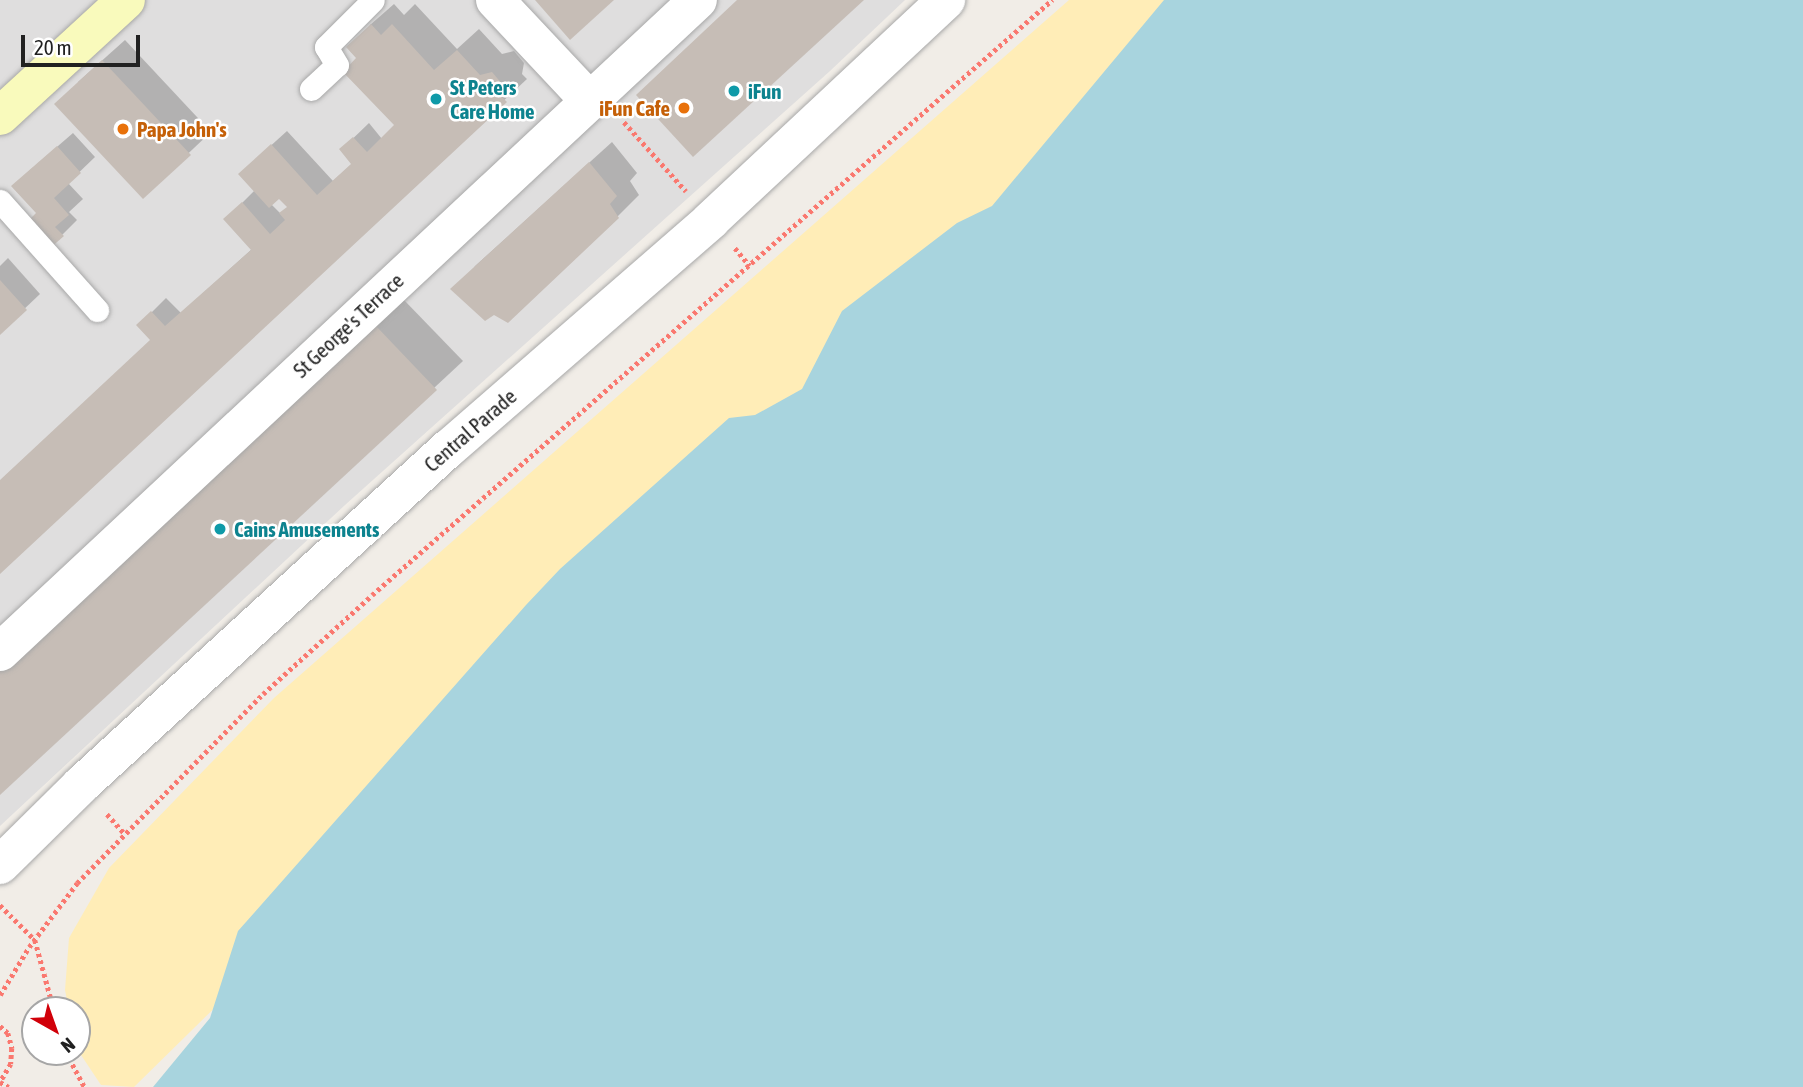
<!DOCTYPE html>
<html>
<head>
<meta charset="utf-8">
<style>
  body { margin:0 }
  #map { position:relative; width:1803px; height:1087px; overflow:hidden; background:#f1ede7; font-family:"Asap Condensed",sans-serif }
  div>[style] { position:absolute }
  .residential>* { inset:0; background:#dfdede }
  .sand>* { inset:0; background:#ffedb7 }
  .water>* { inset:0; background:#a8d4de }
  .shadow>* { inset:0; background:#0003 }
  .building>* { inset:0; background:#c6bdb6 }
  .path>* { height:4.5px; margin-top:-2.25px; transform-origin:0; background:repeating-linear-gradient(90deg,#fa786f 0 3.5px,transparent 0 7px) }
  .roads { filter:drop-shadow(0 0 2px #a8a8a8) drop-shadow(0 0 2px #a8a8a8) }
  .service>* { height:23px; margin:-11.5px; padding:0 11.5px; transform-origin:11.5px; border-radius:11.5px; background:#fff }
  .minor>* { height:38px; margin:-19px; padding:0 19px; transform-origin:19px; border-radius:19px; background:#fff }
  .tertiary>* { height:38px; margin:-19px; padding:0 19px; transform-origin:19px; border-radius:19px; background:#fff }
  .secondary>* { height:38px; margin:-19px; padding:0 19px; transform-origin:19px; border-radius:19px; background:#f9fabc }
  .dots>* { width:19px; height:19px; translate:-50% -50%; box-sizing:border-box; border:4px solid #fff; border-radius:50% }
  span { translate:-50% -50%; white-space:nowrap; text-align:center; line-height:1.15; -webkit-text-stroke:5px #fff; paint-order:stroke }
  .culture-label { font-size:21px; color:#0d838f; font-weight:700 }
  .left { translate:0 -50%; text-align:left }
  .food-label { font-size:21px; color:#c56008; font-weight:700 }
  .right { translate:-100% -50%; text-align:right }
  .street-label { font-size:21px; color:#212121 }
  .north { position:absolute; left:21px; top:996px; width:70px; height:70px; box-sizing:border-box; background:#fff; border:2px solid #a6a6a6; border-radius:50%; rotate:140deg; font-size:19px; font-weight:700; line-height:28px; text-align:center; color:#212121 }
  .north::after { content:''; display:block; margin:auto; width:24px; height:32px; background:#d10009; clip-path:polygon(50% 0,100% 100%,50% 72%,0 100%) }
  .scale { position:absolute; left:21px; top:35px; width:119px; height:32px; box-sizing:border-box; border:4px solid #212121; border-top:0; padding-left:9px; font-size:21px; line-height:24px; white-space:nowrap; color:#212121; -webkit-text-stroke:5px #fff; paint-order:stroke }
</style>
</head>
<body>
<div id="map">
  <div class="residential">
    <i style="clip-path:polygon(0 0,905px 0,830px 71px,345px 505px,0 826px)"></i>
  </div>
  <div class="sand">
    <i style="clip-path:polygon(1069px 0,1280px 0,1092px 146px,134px 1087px,101px 1085px,81px 1055px,77px 1042px,77px 1010px,69px 1010px,65px 990px,69px 938px,109px 868px,274px 698px)"></i>
  </div>
  <div class="water">
    <i style="clip-path:polygon(1164px 0,1803px 0,1803px 1087px,153px 1087px,210px 1018px,238px 931px,526px 605px,560px 569px,729px 418px,755px 415px,802px 389px,842px 311px,957px 223px,992px 206px)"></i>
  </div>
  <div class="shadow">
    <i style="clip-path:polygon(evenodd,394px 4px,404px 15px,415px 4px,457px 49px,479px 29px,502px 54px,514px 51px,524px 63px,522px 74px,527px 79px,0 571px,0 481px,152px 340px,139px 325px,166px 298px,181px 313px,252px 249px,240px 205px,255px 190px,255px 160px,287px 131px,333px 181px,353px 163px,341px 150px,369px 123px,382px 139px,396px 125px,358px 58px,370px 25px,394px 4px,280px 197px,289px 206px,281px 214px,271px 204px,280px 197px)"></i>
    <i style="clip-path:polygon(125px 40px,211px 132px,143px 196px,78px 82px)"></i>
    <i style="clip-path:polygon(73px 133px,95px 157px,68px 183px,83px 199px,69px 212px,77px 220px,62px 235px,38px 213px,28px 172px)"></i>
    <i style="clip-path:polygon(612px 142px,637px 173px,630px 181px,639px 195px,617px 217px,474px 267px)"></i>
    <i style="clip-path:polygon(8px 258px,40px 294px,0 332px,0 266px)"></i>
    <i style="clip-path:polygon(404px 300px,463px 361px,0 792px,0 667px)"></i>
  </div>
  <div class="building">
    <i style="clip-path:polygon(535px 0,614px 0,570px 40px)"></i>
    <i style="clip-path:polygon(737px 0,864px 0,693px 157px,636px 95px)"></i>
    <i style="clip-path:polygon(371px 24px,381px 35px,392px 24px,434px 70px,457px 50px,480px 75px,492px 72px,503px 85px,501px 96px,507px 102px,0 574px,0 480px,150px 340px,136px 325px,151px 311px,165px 326px,251px 250px,223px 219px,242px 202px,270px 234px,285px 220px,279px 213px,287px 207px,279px 199px,269px 208px,238px 174px,271px 144px,317px 195px,351px 164px,339px 149px,353px 137px,367px 152px,394px 125px,343px 72px,356px 58px,346px 47px)"></i>
    <i style="clip-path:polygon(102px 60px,191px 155px,143px 199px,54px 104px)"></i>
    <i style="clip-path:polygon(57px 146px,81px 173px,54px 198px,69px 215px,55px 227px,64px 236px,49px 249px,26px 223px,36px 213px,11px 186px)"></i>
    <i style="clip-path:polygon(589px 162px,617px 196px,610px 204px,619px 218px,508px 323px,494px 315px,485px 321px,450px 289px)"></i>
    <i style="clip-path:polygon(0 280px,27px 310px,0 335px)"></i>
    <i style="clip-path:polygon(376px 326px,437px 390px,0 795px,0 667px)"></i>
  </div>
  <div class="path">
    <i style="left:624px;top:122px;width:93px;rotate:48.1deg"></i>
    <i style="left:735px;top:248px;width:23px;rotate:50deg"></i>
    <i style="left:107px;top:814px;width:27px;rotate:48deg"></i>
    <i style="left:0;top:905px;width:49px;rotate:45deg"></i>
    <i style="left:35px;top:940px;width:73px;rotate:74.8deg"></i>
    <i style="left:0;top:995px;width:56px;rotate:-58.9deg"></i>
    <i style="left:29px;top:947px;width:80px;rotate:-53.1deg"></i>
    <i style="left:77px;top:883px;width:265px;rotate:-45.5deg"></i>
    <i style="left:263px;top:694px;width:147px;rotate:-42.2deg"></i>
    <i style="left:372px;top:595px;width:904px;rotate:-41.19deg"></i>
    <i style="left:0;top:1026px;width:11px;rotate:41deg"></i>
    <i style="left:8px;top:1033px;width:16px;rotate:75deg"></i>
    <i style="left:12px;top:1048px;width:16px;rotate:94deg"></i>
    <i style="left:11px;top:1064px;width:21px;rotate:121deg"></i>
    <i style="left:66px;top:1052px;width:40px;rotate:62deg"></i>
    <i style="left:0;top:1082px;width:10px;rotate:29deg"></i>
  </div>
  <div class="roads">
    <div class="service">
      <i style="left:311px;top:89px;width:35px;rotate:-43deg"></i>
      <i style="left:337px;top:65px;width:21px;rotate:-121deg"></i>
      <i style="left:326px;top:47px;width:66px;rotate:-45deg"></i>
      <i style="left:0;top:201px;width:146px;rotate:48.3deg"></i>
    </div>
    <div class="minor">
      <i style="left:495px;top:0;width:137px;rotate:46.8deg"></i>
      <i style="left:0;top:652px;width:955px;rotate:-43.05deg"></i>
    </div>
    <div class="tertiary">
      <i style="left:0;top:865px;width:114px;rotate:-44.6deg"></i>
      <i style="left:81px;top:785px;width:498px;rotate:-42.5deg"></i>
      <i style="left:448px;top:449px;width:349px;rotate:-41deg"></i>
      <i style="left:711px;top:220px;width:322px;rotate:-43.1deg"></i>
    </div>
    <div class="secondary">
      <i style="left:0;top:116px;width:171px;rotate:-42.6deg"></i>
    </div>
  </div>
  <div class="dots">
    <i style="left:734px;top:91px;background:#0f9aa8"></i>
    <i style="left:436px;top:99px;background:#0f9aa8"></i>
    <i style="left:684px;top:108px;background:#e8710a"></i>
    <i style="left:123px;top:129px;background:#e8710a"></i>
    <i style="left:220px;top:529px;background:#0f9aa8"></i>
  </div>
  <div class="culture-label">
    <span class="left" style="left:450px;top:99px">St Peters<br>Care Home</span>
    <span class="left" style="left:748px;top:91px">iFun</span>
    <span class="left" style="left:234px;top:529px">Cains Amusements</span>
  </div>
  <div class="food-label">
    <span class="right" style="left:670px;top:108px">iFun Cafe</span>
    <span class="left" style="left:137px;top:129px">Papa John's</span>
  </div>
  <div class="street-label">
    <span style="left:348px;top:325px;rotate:-43deg">St George's Terrace</span>
    <span style="left:470px;top:430px;rotate:-41deg">Central Parade</span>
  </div>
  <div class="north">N</div>
  <div class="scale">20 m</div>
</div>
</body>
</html>
